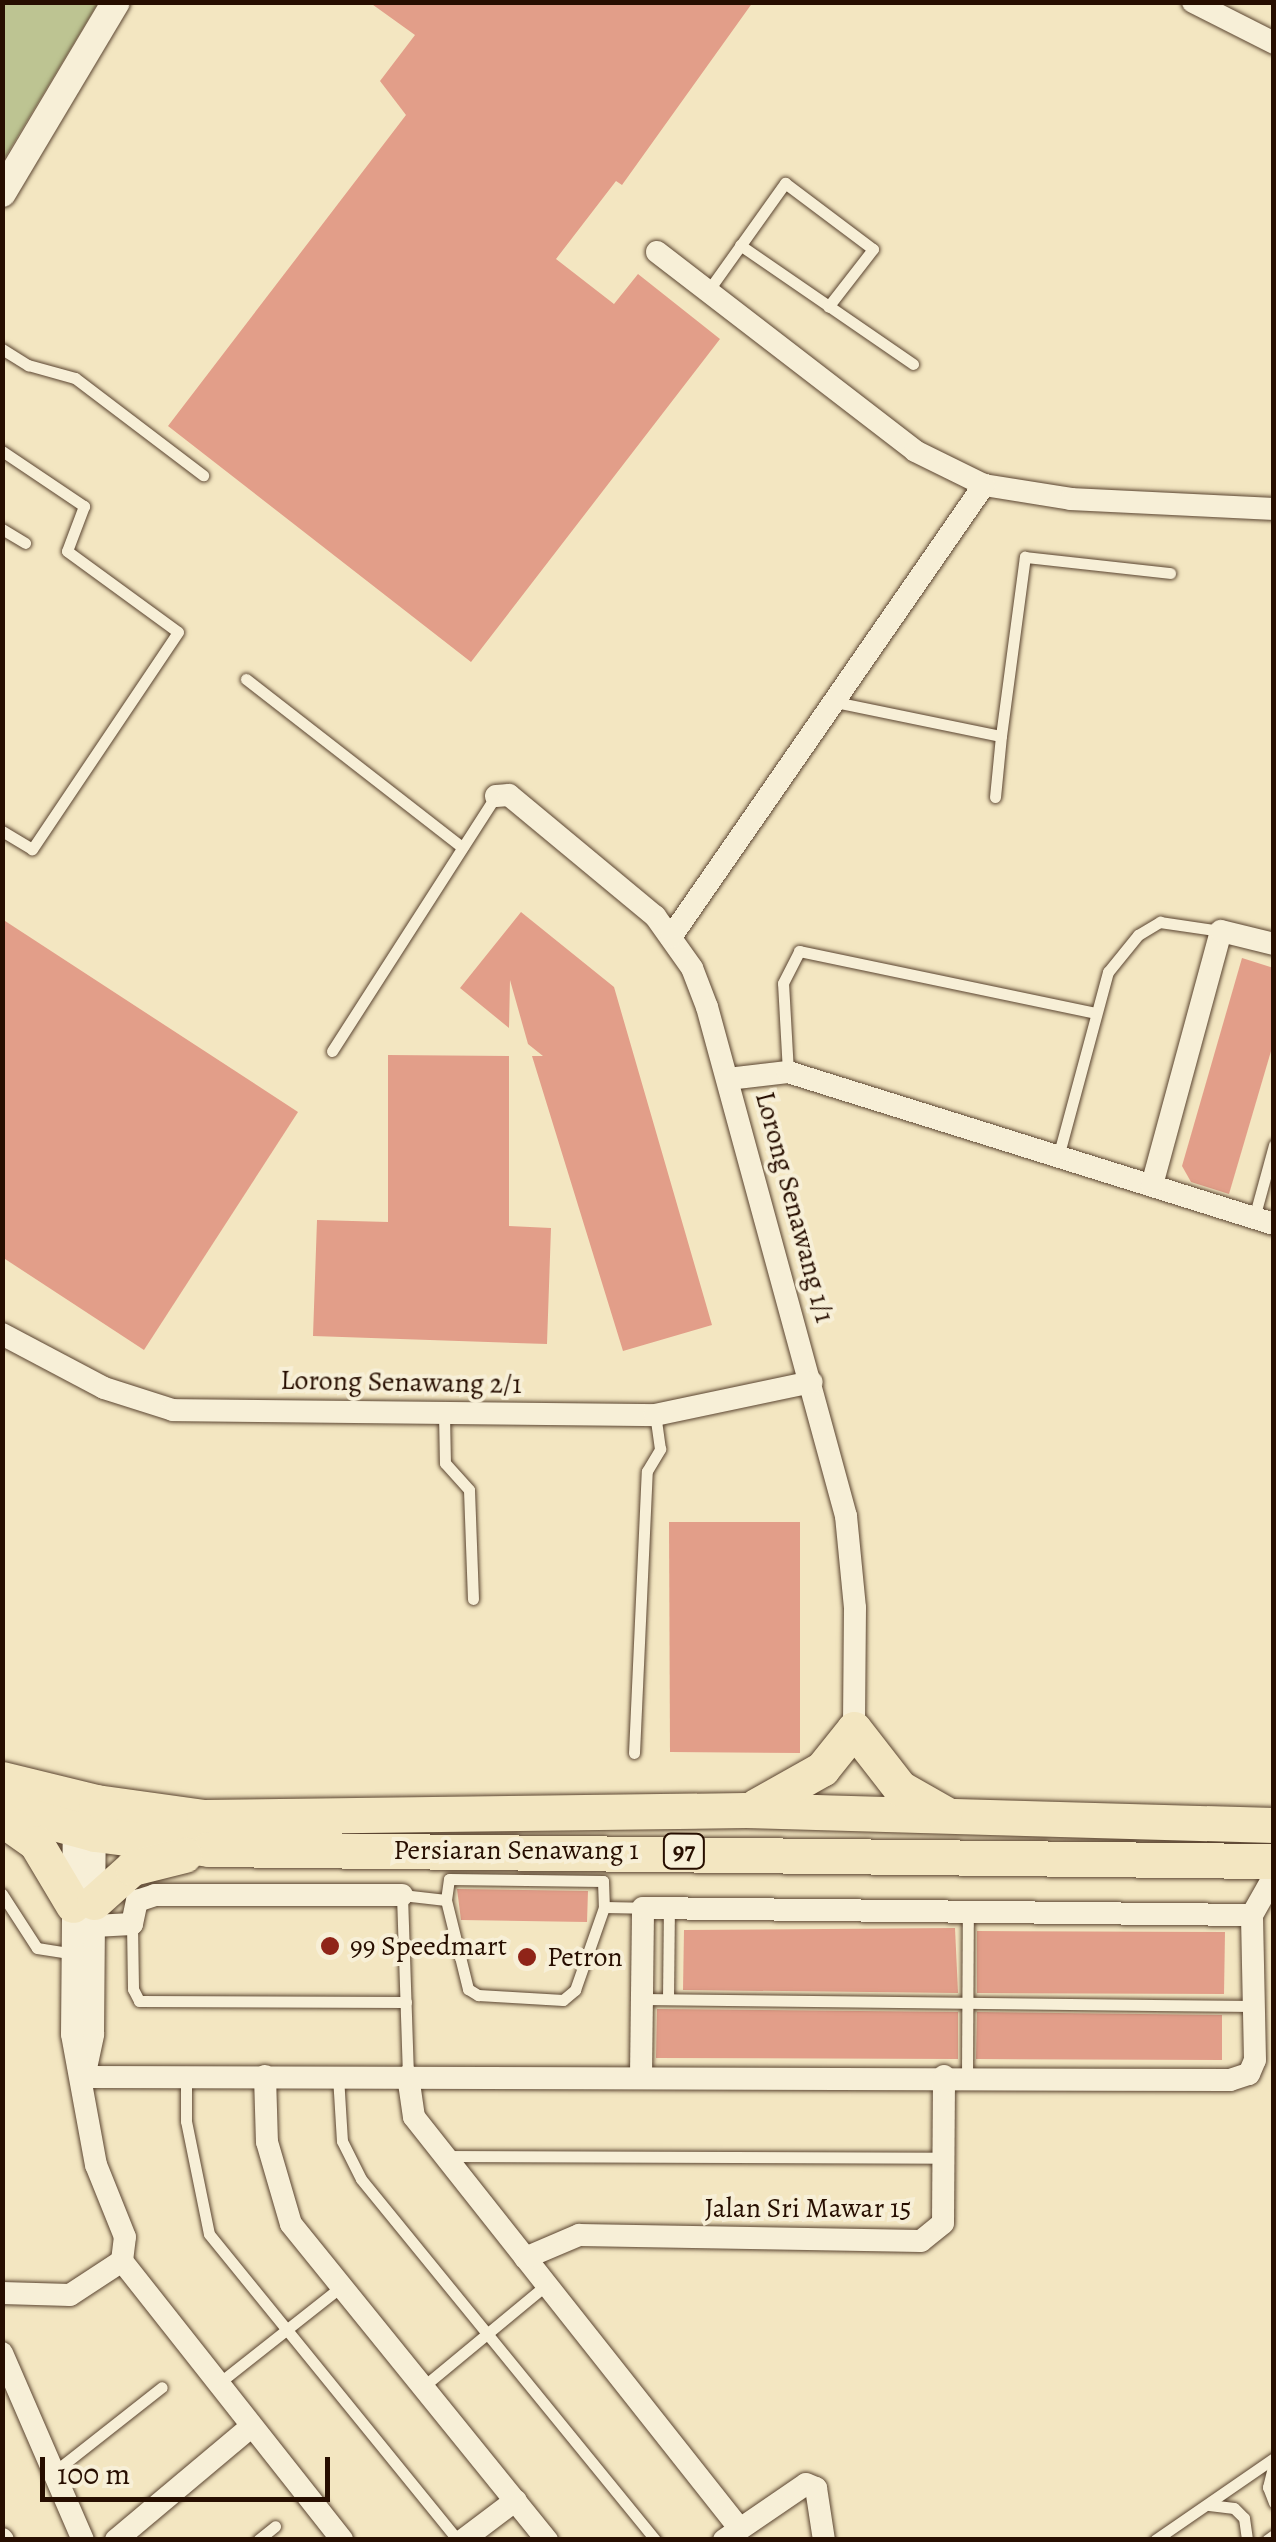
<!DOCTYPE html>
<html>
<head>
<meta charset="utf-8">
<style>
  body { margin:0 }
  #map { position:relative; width:1276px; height:2542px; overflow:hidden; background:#f3e6c1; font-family:Alegreya,serif }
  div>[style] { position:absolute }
  .green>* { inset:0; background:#bdc492 }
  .building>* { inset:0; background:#e29e89 }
  .roads { filter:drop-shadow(0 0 2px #5a4430) drop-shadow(0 0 2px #5a4430) }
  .service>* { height:11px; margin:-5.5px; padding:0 5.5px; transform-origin:5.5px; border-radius:5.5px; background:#f7efd7 }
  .minor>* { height:22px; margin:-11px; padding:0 11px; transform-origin:11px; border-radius:11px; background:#f7efd7 }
  .tertiary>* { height:28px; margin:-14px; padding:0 14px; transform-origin:14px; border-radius:14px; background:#f7efd7 }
  .primary>* { height:35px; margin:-17.5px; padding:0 17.5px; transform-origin:17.5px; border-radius:17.5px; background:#f3e6c1 }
  .dots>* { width:28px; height:28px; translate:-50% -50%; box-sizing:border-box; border:5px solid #f7efd7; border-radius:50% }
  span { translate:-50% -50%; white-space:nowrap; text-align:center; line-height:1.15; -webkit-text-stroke:8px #f7efd7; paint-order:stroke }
  .shield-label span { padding:2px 8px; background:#f7efd7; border:2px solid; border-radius:8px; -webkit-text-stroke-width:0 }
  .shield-label { font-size:25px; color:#270e00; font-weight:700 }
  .street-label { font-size:28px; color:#270e00 }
  .poi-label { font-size:28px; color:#270e00 }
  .left { translate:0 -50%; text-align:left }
  .frame { position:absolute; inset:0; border:5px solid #270e00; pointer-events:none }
  .scale { position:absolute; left:40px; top:2457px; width:290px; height:45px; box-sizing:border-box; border:5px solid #270e00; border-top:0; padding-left:12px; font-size:30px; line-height:35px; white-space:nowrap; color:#270e00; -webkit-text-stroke:8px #f7efd7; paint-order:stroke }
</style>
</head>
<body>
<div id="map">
  <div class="green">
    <i style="clip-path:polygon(3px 2px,98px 3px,3px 161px,2px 3px)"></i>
  </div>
  <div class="building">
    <i style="clip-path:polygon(369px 2px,753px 2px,622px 185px,616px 181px,556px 259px,614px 304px,638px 274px,720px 339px,471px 662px,168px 426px,406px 115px,380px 81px,415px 35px)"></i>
    <i style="clip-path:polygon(521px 912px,614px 987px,712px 1325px,623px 1351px,532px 1056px,543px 1056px,528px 1044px,510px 980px,509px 1028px,460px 988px)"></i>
    <i style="clip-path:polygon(2px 919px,298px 1112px,144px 1350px,2px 1257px)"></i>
    <i style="clip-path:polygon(1242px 958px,1274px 968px,1274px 1041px,1229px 1194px,1191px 1182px,1182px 1166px)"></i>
    <i style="clip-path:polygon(388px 1055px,509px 1056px,509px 1226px,551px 1228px,547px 1344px,313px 1336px,317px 1220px,388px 1222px)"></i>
    <i style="clip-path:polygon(669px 1522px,800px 1522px,800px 1753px,670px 1752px)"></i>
    <i style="clip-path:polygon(457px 1889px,588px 1891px,587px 1922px,461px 1920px)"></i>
    <i style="clip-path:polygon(955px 1928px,958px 1993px,683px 1990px,684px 1930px)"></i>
    <i style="clip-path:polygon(977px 1931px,1225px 1932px,1224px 1994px,977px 1993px)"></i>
    <i style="clip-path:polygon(657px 2009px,958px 2012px,958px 2059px,656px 2058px)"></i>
    <i style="clip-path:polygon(977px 2012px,1222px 2015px,1222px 2060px,976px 2059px)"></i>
  </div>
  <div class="roads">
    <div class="service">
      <i style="left:740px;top:245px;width:210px;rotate:34.5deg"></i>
      <i style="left:708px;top:291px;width:133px;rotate:-54.5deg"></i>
      <i style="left:785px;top:183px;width:110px;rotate:36.9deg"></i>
      <i style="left:873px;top:249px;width:73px;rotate:127.8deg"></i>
      <i style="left:2px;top:349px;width:31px;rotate:32deg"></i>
      <i style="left:28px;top:365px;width:49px;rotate:15.5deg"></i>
      <i style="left:75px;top:378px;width:161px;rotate:37.2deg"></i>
      <i style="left:2px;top:451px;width:99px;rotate:33.9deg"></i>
      <i style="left:84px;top:506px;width:48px;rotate:110.7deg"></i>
      <i style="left:67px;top:551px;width:137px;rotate:36.1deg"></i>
      <i style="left:178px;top:632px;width:262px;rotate:123.9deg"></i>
      <i style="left:32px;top:849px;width:35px;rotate:-149deg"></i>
      <i style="left:2px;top:529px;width:27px;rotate:31deg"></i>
      <i style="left:246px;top:679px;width:274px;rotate:37.9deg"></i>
      <i style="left:835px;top:702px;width:169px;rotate:11.6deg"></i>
      <i style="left:1001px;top:736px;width:181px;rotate:-82.4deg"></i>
      <i style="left:1025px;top:557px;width:146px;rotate:6.3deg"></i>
      <i style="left:995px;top:797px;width:61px;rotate:-84.4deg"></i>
      <i style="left:332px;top:1051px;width:303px;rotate:-57.3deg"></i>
      <i style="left:788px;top:1072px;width:89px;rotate:-93.2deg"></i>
      <i style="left:783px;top:983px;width:36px;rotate:-63deg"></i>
      <i style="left:799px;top:951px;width:302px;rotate:11.8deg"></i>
      <i style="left:1058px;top:1157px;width:192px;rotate:-74.9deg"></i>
      <i style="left:1108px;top:972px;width:48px;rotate:-51deg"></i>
      <i style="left:1138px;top:935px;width:26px;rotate:-31deg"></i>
      <i style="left:1160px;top:922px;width:62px;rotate:8.4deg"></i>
      <i style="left:1254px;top:1218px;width:76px;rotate:-74.7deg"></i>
      <i style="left:444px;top:1413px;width:50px;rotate:88.9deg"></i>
      <i style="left:445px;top:1463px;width:36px;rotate:48deg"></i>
      <i style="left:469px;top:1490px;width:109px;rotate:87.9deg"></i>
      <i style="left:634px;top:1753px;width:282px;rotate:-87.4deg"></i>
      <i style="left:647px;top:1471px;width:26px;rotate:-59deg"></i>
      <i style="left:660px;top:1449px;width:34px;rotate:-98deg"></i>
      <i style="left:2px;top:1894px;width:64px;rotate:57.1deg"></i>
      <i style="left:37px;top:1948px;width:36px;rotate:9deg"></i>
      <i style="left:446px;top:1900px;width:92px;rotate:76.1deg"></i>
      <i style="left:468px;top:1989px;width:12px;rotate:31deg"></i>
      <i style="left:478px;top:1995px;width:85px;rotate:3.4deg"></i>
      <i style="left:563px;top:2000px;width:16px;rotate:-40deg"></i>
      <i style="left:575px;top:1990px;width:88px;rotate:-70.7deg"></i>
      <i style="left:132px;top:1924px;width:65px;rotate:89.1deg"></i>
      <i style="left:133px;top:1989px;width:13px;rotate:63deg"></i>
      <i style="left:139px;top:2001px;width:267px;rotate:0.2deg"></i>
      <i style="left:642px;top:1999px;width:612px;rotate:0.66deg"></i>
      <i style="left:668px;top:1999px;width:90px;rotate:-89.4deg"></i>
      <i style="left:186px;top:2076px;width:45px;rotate:90deg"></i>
      <i style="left:186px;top:2121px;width:115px;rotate:78.5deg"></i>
      <i style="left:209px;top:2234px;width:395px;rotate:50.9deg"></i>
      <i style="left:338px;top:2076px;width:65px;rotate:86.5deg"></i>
      <i style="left:342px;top:2141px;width:42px;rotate:63.4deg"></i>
      <i style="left:361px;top:2179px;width:466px;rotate:50.8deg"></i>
      <i style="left:408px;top:2076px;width:181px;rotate:-91.9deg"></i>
      <i style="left:402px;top:1895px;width:44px;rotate:6.5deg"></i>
      <i style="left:446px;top:1900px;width:21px;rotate:-82deg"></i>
      <i style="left:449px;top:1879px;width:154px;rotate:0.7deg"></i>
      <i style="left:603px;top:1881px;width:26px;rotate:88deg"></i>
      <i style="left:604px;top:1907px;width:39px;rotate:1deg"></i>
      <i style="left:967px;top:2077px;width:165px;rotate:-89.7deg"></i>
      <i style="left:448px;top:2156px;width:496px;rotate:0.2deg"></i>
      <i style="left:219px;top:2383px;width:157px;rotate:-38.3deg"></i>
      <i style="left:424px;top:2386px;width:158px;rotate:-39.6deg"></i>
      <i style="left:1274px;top:2463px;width:25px;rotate:104deg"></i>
      <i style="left:1268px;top:2487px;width:17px;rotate:69deg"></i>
      <i style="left:54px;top:2472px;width:137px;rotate:-38.2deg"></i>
      <i style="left:1209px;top:2505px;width:25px;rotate:7deg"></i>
      <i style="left:1234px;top:2508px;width:14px;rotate:45deg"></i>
      <i style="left:1244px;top:2518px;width:22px;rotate:82deg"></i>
      <i style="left:258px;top:2540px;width:22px;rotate:-39deg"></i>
      <i style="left:1155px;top:2540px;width:145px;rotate:-34.6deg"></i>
      <i style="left:1267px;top:2540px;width:9px;rotate:-36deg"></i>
    </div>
    <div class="minor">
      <i style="left:1193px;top:2px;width:91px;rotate:26.8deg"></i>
      <i style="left:657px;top:252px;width:326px;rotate:37.6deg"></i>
      <i style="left:915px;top:451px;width:77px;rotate:26.2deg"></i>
      <i style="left:984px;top:485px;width:88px;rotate:9.1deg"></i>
      <i style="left:1071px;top:499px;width:203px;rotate:2.8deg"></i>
      <i style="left:496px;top:796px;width:13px;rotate:-4deg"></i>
      <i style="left:509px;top:795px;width:190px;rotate:39.7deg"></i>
      <i style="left:655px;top:916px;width:64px;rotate:54.6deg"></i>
      <i style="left:692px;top:968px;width:42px;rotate:69deg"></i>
      <i style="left:707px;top:1007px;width:528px;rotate:74.73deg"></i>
      <i style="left:846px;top:1516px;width:92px;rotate:84.4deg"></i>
      <i style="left:855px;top:1608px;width:121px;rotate:90.5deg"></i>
      <i style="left:671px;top:937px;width:550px;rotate:-55.3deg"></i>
      <i style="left:728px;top:1079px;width:60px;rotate:-6.7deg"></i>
      <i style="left:788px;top:1072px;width:509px;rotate:17.37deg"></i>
      <i style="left:1152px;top:1185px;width:263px;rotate:-74.8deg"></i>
      <i style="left:1221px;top:931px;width:55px;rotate:13.8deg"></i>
      <i style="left:2px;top:1334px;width:115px;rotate:27.9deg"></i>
      <i style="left:104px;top:1388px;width:72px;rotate:17.7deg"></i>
      <i style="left:173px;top:1410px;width:482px;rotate:0.6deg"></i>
      <i style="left:655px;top:1415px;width:160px;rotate:-11.9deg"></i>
      <i style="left:94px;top:1926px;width:38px;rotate:-3deg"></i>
      <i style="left:132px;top:1924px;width:24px;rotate:-78deg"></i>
      <i style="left:137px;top:1901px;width:19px;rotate:-18deg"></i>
      <i style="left:155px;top:1895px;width:247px"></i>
      <i style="left:85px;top:2073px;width:40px;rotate:-78deg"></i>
      <i style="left:93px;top:2034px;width:213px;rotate:-89.5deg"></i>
      <i style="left:265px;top:2076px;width:66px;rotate:88.3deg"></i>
      <i style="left:267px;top:2142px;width:85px;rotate:73.7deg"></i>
      <i style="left:291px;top:2224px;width:407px;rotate:51deg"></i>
      <i style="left:408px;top:2076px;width:41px;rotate:81.7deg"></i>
      <i style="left:414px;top:2117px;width:525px;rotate:51.65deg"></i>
      <i style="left:641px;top:2076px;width:168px;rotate:-89.3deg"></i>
      <i style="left:643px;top:1908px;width:609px;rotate:0.66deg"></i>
      <i style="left:85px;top:2077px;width:1145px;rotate:0.15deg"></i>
      <i style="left:1230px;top:2080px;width:20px;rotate:-18deg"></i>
      <i style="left:1249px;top:2074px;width:15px;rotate:-67deg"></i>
      <i style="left:1255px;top:2060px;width:145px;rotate:-91.2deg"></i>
      <i style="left:1252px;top:1915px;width:45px;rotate:-60.6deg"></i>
      <i style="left:525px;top:2258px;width:59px;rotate:-23.1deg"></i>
      <i style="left:579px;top:2235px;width:342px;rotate:1deg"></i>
      <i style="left:921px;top:2241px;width:28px;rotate:-39deg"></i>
      <i style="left:943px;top:2223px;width:147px;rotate:-89.6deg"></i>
      <i style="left:122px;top:2261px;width:355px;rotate:51.7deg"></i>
      <i style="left:2px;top:2293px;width:68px;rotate:1.7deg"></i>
      <i style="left:70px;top:2295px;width:62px;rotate:-33.2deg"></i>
      <i style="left:122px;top:2261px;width:24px;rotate:-83deg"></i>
      <i style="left:125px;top:2237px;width:78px;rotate:-111.9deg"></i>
      <i style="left:96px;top:2165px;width:133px;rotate:-100.4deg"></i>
      <i style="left:72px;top:2034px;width:215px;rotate:-89.5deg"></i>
      <i style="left:2px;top:2353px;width:204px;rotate:66.6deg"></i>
      <i style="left:2px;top:2539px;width:1px;rotate:45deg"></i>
      <i style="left:116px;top:2540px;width:177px;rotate:-40deg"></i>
      <i style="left:463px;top:2540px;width:66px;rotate:-37deg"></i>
      <i style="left:724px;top:2540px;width:99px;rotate:-34.3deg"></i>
      <i style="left:806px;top:2484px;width:11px;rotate:22deg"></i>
      <i style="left:816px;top:2488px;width:53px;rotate:81.3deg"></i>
    </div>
    <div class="tertiary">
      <i style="left:2px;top:193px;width:222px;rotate:-59.2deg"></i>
    </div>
    <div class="primary">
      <i style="left:2px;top:1779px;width:97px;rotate:13.7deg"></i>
      <i style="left:96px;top:1802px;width:109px;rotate:7.9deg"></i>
      <i style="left:204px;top:1817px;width:542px;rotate:-0.74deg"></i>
      <i style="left:746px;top:1810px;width:528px;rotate:1.63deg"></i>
      <i style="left:756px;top:1806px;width:76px;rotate:-29.3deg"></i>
      <i style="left:822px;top:1769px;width:51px;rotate:-51.3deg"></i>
      <i style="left:854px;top:1729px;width:75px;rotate:52.1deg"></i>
      <i style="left:900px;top:1788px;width:51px;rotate:29.6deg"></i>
      <i style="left:2px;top:1809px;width:96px;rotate:15deg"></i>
      <i style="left:95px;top:1834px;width:115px;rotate:7.5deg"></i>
      <i style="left:209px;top:1849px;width:1065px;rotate:0.65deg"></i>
      <i style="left:2px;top:1819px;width:42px;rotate:35.2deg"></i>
      <i style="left:36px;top:1843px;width:72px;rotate:59.2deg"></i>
      <i style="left:94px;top:1902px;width:51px;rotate:-41.8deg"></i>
      <i style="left:132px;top:1868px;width:54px;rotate:-14deg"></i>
    </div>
  </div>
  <div class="dots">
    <i style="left:330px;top:1946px;background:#8f2418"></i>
    <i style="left:527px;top:1957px;background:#8f2418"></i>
  </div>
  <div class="shield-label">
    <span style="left:684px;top:1851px">97</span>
  </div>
  <div class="street-label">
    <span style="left:795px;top:1207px;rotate:75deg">Lorong Senawang 1/1</span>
    <span style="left:401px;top:1382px;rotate:1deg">Lorong Senawang 2/1</span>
    <span style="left:516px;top:1850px">Persiaran Senawang 1</span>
    <span style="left:808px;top:2208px">Jalan Sri Mawar 15</span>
  </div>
  <div class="poi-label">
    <span class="left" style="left:350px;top:1946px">99 Speedmart</span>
    <span class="left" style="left:547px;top:1957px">Petron</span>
  </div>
  <div class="frame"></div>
  <div class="scale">100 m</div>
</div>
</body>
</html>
